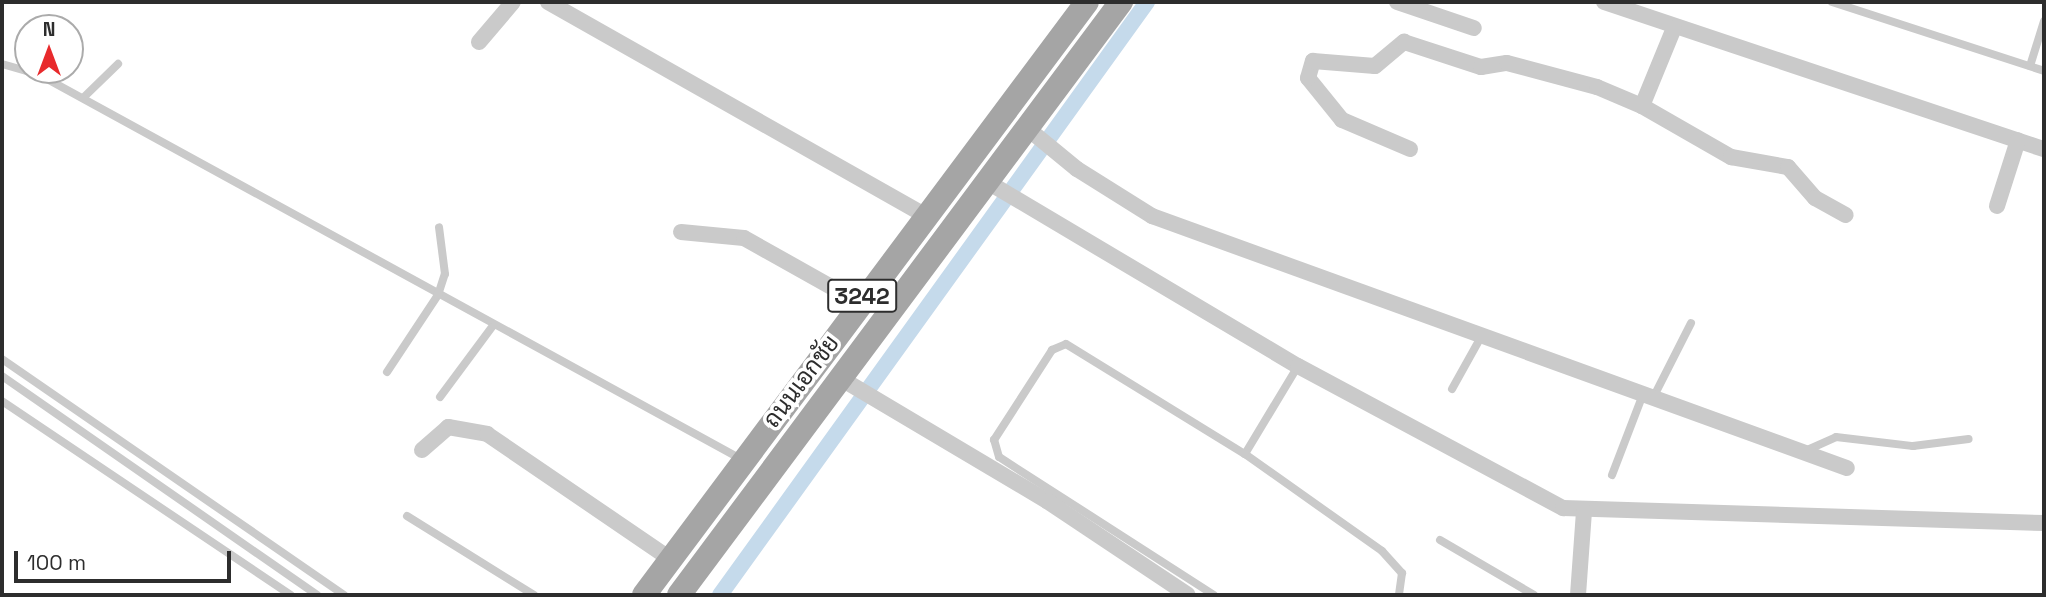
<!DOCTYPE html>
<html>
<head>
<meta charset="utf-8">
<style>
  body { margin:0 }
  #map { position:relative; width:2046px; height:597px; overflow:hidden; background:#fff; font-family:"Space Grotesk",Sarabun,sans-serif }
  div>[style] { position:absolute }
  .canal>* { height:16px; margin:-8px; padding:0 8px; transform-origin:8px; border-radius:8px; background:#c5daeb }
  .lane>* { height:8px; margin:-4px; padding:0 4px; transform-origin:4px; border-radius:4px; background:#cacaca }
  .street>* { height:16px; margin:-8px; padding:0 8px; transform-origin:8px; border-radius:8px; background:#cacaca }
  .primary>* { height:24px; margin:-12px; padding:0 12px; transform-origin:12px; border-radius:12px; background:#a5a5a5 }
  span { translate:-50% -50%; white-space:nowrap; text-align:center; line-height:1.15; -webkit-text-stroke:7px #fff; paint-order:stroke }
  .shield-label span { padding:2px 5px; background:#fff; border:2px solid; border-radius:5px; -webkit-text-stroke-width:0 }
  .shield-label { font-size:23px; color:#2d2d2d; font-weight:700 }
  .street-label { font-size:24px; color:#2d2d2d }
  .frame { position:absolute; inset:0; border:4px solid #2d2d2d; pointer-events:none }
  .north { position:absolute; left:14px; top:14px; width:70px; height:70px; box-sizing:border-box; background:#fff; border:2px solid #ababab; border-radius:50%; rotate:0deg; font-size:19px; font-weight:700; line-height:28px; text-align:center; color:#2d2d2d }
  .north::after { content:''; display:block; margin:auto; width:24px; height:32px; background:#e82a2c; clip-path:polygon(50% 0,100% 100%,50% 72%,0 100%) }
  .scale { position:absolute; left:14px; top:551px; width:217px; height:32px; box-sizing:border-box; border:4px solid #2d2d2d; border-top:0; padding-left:9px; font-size:21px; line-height:24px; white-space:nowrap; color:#2d2d2d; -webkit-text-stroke:5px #fff; paint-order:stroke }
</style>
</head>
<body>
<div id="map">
  <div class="canal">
    <i style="left:720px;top:595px;width:731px;rotate:-54.24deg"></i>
  </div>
  <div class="lane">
    <i style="left:1832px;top:2px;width:223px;rotate:18deg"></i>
    <i style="left:2px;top:64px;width:37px;rotate:16deg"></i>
    <i style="left:38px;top:74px;width:802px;rotate:28.71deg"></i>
    <i style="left:2030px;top:66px;width:47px;rotate:-72.7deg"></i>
    <i style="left:83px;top:98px;width:49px;rotate:-44.2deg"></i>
    <i style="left:2px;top:359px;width:416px;rotate:34.6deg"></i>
    <i style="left:1298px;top:366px;width:103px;rotate:121.1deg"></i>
    <i style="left:1245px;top:454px;width:168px;rotate:35.3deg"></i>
    <i style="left:1382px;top:551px;width:30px;rotate:48deg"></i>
    <i style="left:1402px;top:573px;width:22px;rotate:98deg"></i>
    <i style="left:387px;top:372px;width:92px;rotate:-56.5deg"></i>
    <i style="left:438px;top:295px;width:22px;rotate:-72deg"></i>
    <i style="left:445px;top:274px;width:47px;rotate:-97.3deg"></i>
    <i style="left:2px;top:376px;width:384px;rotate:34.8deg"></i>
    <i style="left:1452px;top:389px;width:60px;rotate:-60.9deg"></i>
    <i style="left:440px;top:397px;width:87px;rotate:-53.4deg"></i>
    <i style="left:1653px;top:398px;width:84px;rotate:-63.1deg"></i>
    <i style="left:2px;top:401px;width:348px;rotate:33.9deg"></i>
    <i style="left:1805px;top:451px;width:34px;rotate:-24deg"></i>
    <i style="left:1836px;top:437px;width:78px;rotate:6.7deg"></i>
    <i style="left:1913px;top:446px;width:56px;rotate:-7.1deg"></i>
    <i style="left:1612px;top:475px;width:84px;rotate:-69deg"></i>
    <i style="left:407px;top:516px;width:150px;rotate:31.9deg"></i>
    <i style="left:1440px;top:540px;width:109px;rotate:30.3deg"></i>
    <i style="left:1214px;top:595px;width:255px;rotate:-147.3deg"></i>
    <i style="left:999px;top:457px;width:18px;rotate:-106deg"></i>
    <i style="left:994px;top:440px;width:107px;rotate:-57.2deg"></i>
    <i style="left:1052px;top:350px;width:15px;rotate:-23deg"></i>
    <i style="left:1066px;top:344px;width:210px;rotate:31.6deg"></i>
  </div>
  <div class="street">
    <i style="left:548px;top:2px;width:434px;rotate:29.5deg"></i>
    <i style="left:1397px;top:2px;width:81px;rotate:18.7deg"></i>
    <i style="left:1604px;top:2px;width:464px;rotate:18.5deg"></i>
    <i style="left:479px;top:42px;width:52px;rotate:-49.6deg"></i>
    <i style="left:1642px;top:106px;width:103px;rotate:29.8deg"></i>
    <i style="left:1731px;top:157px;width:58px;rotate:10deg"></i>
    <i style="left:1788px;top:167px;width:41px;rotate:48.9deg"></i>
    <i style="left:1815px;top:198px;width:35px;rotate:29deg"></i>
    <i style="left:1027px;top:128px;width:65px;rotate:39.4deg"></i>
    <i style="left:1077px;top:169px;width:89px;rotate:32.1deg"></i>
    <i style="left:1152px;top:216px;width:739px;rotate:19.93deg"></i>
    <i style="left:1410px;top:149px;width:74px;rotate:-156.9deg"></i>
    <i style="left:1342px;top:120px;width:54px;rotate:-129deg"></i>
    <i style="left:1308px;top:78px;width:18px;rotate:-74deg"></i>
    <i style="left:1313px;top:61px;width:62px;rotate:4.6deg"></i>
    <i style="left:1375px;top:66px;width:38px;rotate:-40deg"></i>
    <i style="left:1404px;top:42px;width:81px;rotate:18deg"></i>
    <i style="left:1481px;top:67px;width:26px;rotate:-9deg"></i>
    <i style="left:1507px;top:63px;width:93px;rotate:14.9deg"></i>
    <i style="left:1597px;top:87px;width:49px;rotate:22.9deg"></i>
    <i style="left:1642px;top:106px;width:84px;rotate:-67.7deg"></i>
    <i style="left:986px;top:181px;width:363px;rotate:30.7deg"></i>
    <i style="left:1298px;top:366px;width:301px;rotate:28.2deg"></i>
    <i style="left:1563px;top:508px;width:481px;rotate:1.8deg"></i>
    <i style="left:1997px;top:206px;width:69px;rotate:-72.3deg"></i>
    <i style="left:681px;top:232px;width:63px;rotate:5.4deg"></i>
    <i style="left:744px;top:238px;width:131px;rotate:29.3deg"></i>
    <i style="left:840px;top:378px;width:241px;rotate:30.7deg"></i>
    <i style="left:1047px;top:501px;width:169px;rotate:33.7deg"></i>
    <i style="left:422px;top:450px;width:35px;rotate:-41deg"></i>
    <i style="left:448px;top:427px;width:40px;rotate:10deg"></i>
    <i style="left:487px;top:434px;width:222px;rotate:34.3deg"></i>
    <i style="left:1578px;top:595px;width:84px;rotate:-85.9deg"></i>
  </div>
  <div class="primary">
    <i style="left:644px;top:595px;width:740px;rotate:-53.24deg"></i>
    <i style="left:679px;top:595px;width:740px;rotate:-53.3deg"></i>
  </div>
  <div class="shield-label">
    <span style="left:862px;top:296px">3242</span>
  </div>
  <div class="street-label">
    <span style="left:801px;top:381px;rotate:-53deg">ถนนเอกชัย</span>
  </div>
  <div class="frame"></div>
  <div class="north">N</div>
  <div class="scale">100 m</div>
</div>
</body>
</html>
